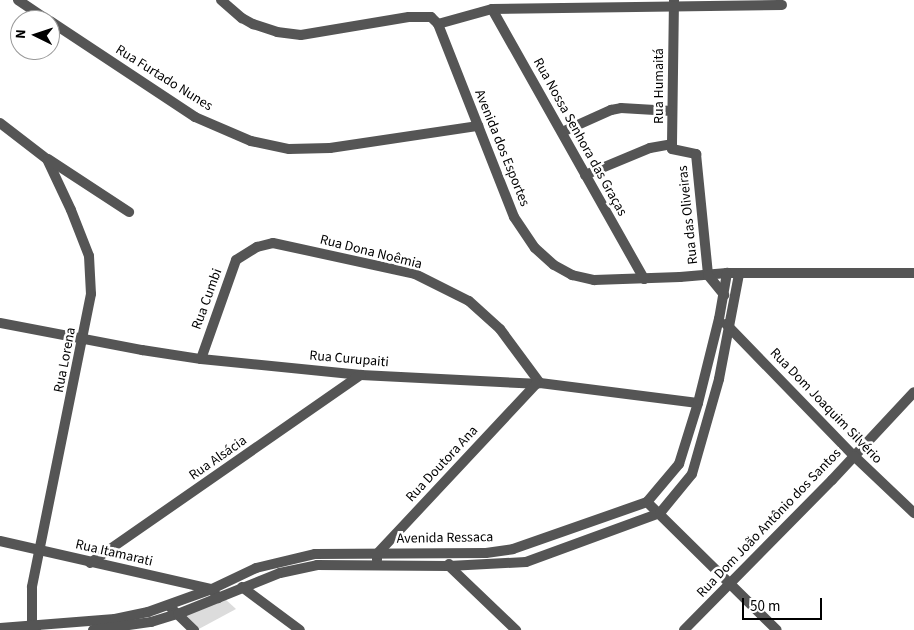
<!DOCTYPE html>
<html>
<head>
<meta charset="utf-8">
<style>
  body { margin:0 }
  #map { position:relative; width:914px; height:630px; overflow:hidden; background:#fff; font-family:"Source Sans 3",sans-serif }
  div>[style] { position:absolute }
  .green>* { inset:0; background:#dcdcdc }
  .minor>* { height:10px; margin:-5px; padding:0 5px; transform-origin:5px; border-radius:5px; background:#555 }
  .tertiary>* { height:10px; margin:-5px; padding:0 5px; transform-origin:5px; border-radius:5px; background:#555 }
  span { translate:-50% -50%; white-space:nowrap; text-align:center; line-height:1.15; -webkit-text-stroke:5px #fff; paint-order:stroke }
  .street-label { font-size:14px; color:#000 }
  .north { position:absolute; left:10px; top:10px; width:50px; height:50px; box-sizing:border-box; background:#fff; border:1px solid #999; border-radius:50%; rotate:274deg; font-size:14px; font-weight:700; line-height:20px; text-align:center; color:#000 }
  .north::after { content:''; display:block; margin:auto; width:18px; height:22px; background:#000; clip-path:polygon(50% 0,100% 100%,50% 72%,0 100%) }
  .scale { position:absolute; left:742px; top:598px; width:80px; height:22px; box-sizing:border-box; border:2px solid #000; border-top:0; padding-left:6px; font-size:15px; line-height:18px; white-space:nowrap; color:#000; -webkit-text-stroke:4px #fff; paint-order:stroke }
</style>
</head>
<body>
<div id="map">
  <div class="green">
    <i style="clip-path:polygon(224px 598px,236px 609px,197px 630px,179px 618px)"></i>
  </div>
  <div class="minor">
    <i style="left:18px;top:0;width:36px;rotate:34deg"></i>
    <i style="left:221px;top:0;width:28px;rotate:41deg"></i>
    <i style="left:242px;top:18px;width:13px;rotate:29deg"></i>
    <i style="left:253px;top:24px;width:25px;rotate:18deg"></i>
    <i style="left:277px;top:32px;width:24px;rotate:7deg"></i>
    <i style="left:301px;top:35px;width:109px;rotate:-9.5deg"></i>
    <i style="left:409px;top:17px;width:22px"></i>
    <i style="left:431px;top:17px;width:10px;rotate:45deg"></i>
    <i style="left:438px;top:24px;width:207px;rotate:68.5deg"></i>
    <i style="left:514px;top:217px;width:37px;rotate:56deg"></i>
    <i style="left:535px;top:248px;width:25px;rotate:42deg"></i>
    <i style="left:554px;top:265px;width:21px;rotate:29deg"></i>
    <i style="left:572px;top:275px;width:23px;rotate:13deg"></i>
    <i style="left:594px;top:280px;width:86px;rotate:-2deg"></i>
    <i style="left:680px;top:277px;width:47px;rotate:-4.9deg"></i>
    <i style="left:727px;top:273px;width:187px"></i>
    <i style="left:674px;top:0;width:149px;rotate:90.8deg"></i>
    <i style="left:672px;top:149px;width:25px;rotate:12deg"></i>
    <i style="left:696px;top:154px;width:122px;rotate:84.3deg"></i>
    <i style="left:492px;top:9px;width:310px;rotate:60.6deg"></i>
    <i style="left:50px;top:21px;width:174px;rotate:33.5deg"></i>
    <i style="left:195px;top:117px;width:61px;rotate:23.2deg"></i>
    <i style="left:251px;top:141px;width:39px;rotate:12deg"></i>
    <i style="left:289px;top:149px;width:41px;rotate:-1.4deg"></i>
    <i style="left:330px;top:148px;width:150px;rotate:-8.5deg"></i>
    <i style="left:438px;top:24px;width:56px;rotate:-15.5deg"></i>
    <i style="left:492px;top:9px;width:290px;rotate:-0.8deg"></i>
    <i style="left:0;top:123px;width:59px;rotate:37.5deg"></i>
    <i style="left:47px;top:159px;width:56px;rotate:64.8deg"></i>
    <i style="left:71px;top:210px;width:49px;rotate:68.6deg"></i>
    <i style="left:89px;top:256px;width:38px;rotate:87deg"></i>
    <i style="left:91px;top:294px;width:299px;rotate:101.4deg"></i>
    <i style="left:32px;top:587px;width:37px;rotate:90deg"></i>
    <i style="left:32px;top:624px;width:7px;rotate:56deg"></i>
    <i style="left:562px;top:132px;width:54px;rotate:-24.2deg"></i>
    <i style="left:611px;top:110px;width:10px;rotate:-11deg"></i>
    <i style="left:621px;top:108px;width:51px;rotate:3.4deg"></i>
    <i style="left:48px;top:159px;width:97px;rotate:33.2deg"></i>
    <i style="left:585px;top:175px;width:70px;rotate:-22.6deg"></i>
    <i style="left:650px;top:148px;width:22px;rotate:-10deg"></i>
    <i style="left:708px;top:275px;width:26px;rotate:51deg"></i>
    <i style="left:0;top:323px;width:145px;rotate:10.8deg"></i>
    <i style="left:142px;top:350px;width:60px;rotate:8.7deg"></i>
    <i style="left:201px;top:359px;width:161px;rotate:5.7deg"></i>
    <i style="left:361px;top:375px;width:175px;rotate:2.9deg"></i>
    <i style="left:536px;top:384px;width:4px;rotate:-14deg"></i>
    <i style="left:540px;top:383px;width:159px;rotate:7.2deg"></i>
    <i style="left:201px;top:359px;width:105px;rotate:-70.5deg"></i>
    <i style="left:236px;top:260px;width:25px;rotate:-32deg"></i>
    <i style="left:257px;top:247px;width:16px;rotate:-14deg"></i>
    <i style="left:273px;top:243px;width:145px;rotate:12.3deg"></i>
    <i style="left:415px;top:274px;width:60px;rotate:26.6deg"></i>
    <i style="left:469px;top:301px;width:42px;rotate:42.1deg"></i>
    <i style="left:500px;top:329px;width:67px;rotate:53.5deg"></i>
    <i style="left:0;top:541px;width:217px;rotate:12.8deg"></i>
    <i style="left:212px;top:589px;width:11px;rotate:56deg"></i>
    <i style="left:377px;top:560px;width:6px;rotate:-90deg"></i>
    <i style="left:377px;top:554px;width:233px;rotate:-46.9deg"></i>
    <i style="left:90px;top:563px;width:330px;rotate:-34.8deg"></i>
    <i style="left:242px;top:587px;width:72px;rotate:36.6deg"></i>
    <i style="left:169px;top:606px;width:35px;rotate:44deg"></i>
    <i style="left:684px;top:630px;width:211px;rotate:-45.4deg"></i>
    <i style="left:832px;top:480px;width:120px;rotate:-47deg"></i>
  </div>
  <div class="tertiary">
    <i style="left:726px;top:324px;width:184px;rotate:45.9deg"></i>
    <i style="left:854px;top:456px;width:83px;rotate:43.5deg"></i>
    <i style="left:647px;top:502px;width:182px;rotate:44.6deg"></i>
    <i style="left:449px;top:564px;width:2px;rotate:90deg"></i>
    <i style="left:449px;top:566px;width:93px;rotate:43.7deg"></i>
    <i style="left:0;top:628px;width:115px;rotate:-4.5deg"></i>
    <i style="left:115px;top:619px;width:34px;rotate:-12deg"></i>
    <i style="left:148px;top:612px;width:68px;rotate:-19.8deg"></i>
    <i style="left:212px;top:589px;width:49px;rotate:-25.5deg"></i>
    <i style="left:256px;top:568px;width:61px;rotate:-13.3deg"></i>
    <i style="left:315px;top:554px;width:171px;rotate:-0.3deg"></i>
    <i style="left:486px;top:553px;width:27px;rotate:-8deg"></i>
    <i style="left:513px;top:549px;width:142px;rotate:-19.3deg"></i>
    <i style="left:647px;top:502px;width:50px;rotate:-49.9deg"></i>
    <i style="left:679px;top:464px;width:64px;rotate:-72.7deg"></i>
    <i style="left:698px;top:403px;width:87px;rotate:-76deg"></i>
    <i style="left:719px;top:319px;width:47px;rotate:-80.1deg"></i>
    <i style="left:93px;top:630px;width:59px;rotate:-7.9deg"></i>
    <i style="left:151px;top:622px;width:28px;rotate:-17deg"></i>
    <i style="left:178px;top:614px;width:110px;rotate:-21.9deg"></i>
    <i style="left:280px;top:573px;width:38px;rotate:-12deg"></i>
    <i style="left:317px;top:565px;width:132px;rotate:0.4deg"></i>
    <i style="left:449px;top:566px;width:77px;rotate:-3deg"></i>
    <i style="left:526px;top:562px;width:143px;rotate:-20.1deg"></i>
    <i style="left:660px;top:513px;width:50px;rotate:-50.6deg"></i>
    <i style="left:692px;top:474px;width:99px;rotate:-74.1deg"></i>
    <i style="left:719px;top:379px;width:107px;rotate:-79.2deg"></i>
  </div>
  <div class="street-label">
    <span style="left:164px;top:78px;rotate:32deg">Rua Furtado Nunes</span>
    <span style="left:659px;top:86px;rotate:-90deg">Rua Humaitá</span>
    <span style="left:580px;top:137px;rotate:61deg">Rua Nossa Senhora das Graças</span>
    <span style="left:502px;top:148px;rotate:68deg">Avenida dos Esportes</span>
    <span style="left:688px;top:215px;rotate:-96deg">Rua das Oliveiras</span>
    <span style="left:371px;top:252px;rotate:14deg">Rua Dona Noêmia</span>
    <span style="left:207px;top:299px;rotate:-70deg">Rua Cumbi</span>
    <span style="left:349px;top:359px;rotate:5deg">Rua Curupaiti</span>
    <span style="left:65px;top:360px;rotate:-79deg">Rua Lorena</span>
    <span style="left:826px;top:406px;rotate:46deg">Rua Dom Joaquim Silvério</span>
    <span style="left:218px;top:458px;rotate:-35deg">Rua Alsácia</span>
    <span style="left:442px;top:464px;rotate:-47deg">Rua Doutora Ana</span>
    <span style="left:769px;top:523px;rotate:-46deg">Rua Dom João Antônio dos Santos</span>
    <span style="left:445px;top:538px;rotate:-1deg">Avenida Ressaca</span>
    <span style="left:114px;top:553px;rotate:13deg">Rua Itamarati</span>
  </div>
  <div class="north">N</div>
  <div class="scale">50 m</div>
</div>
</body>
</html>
